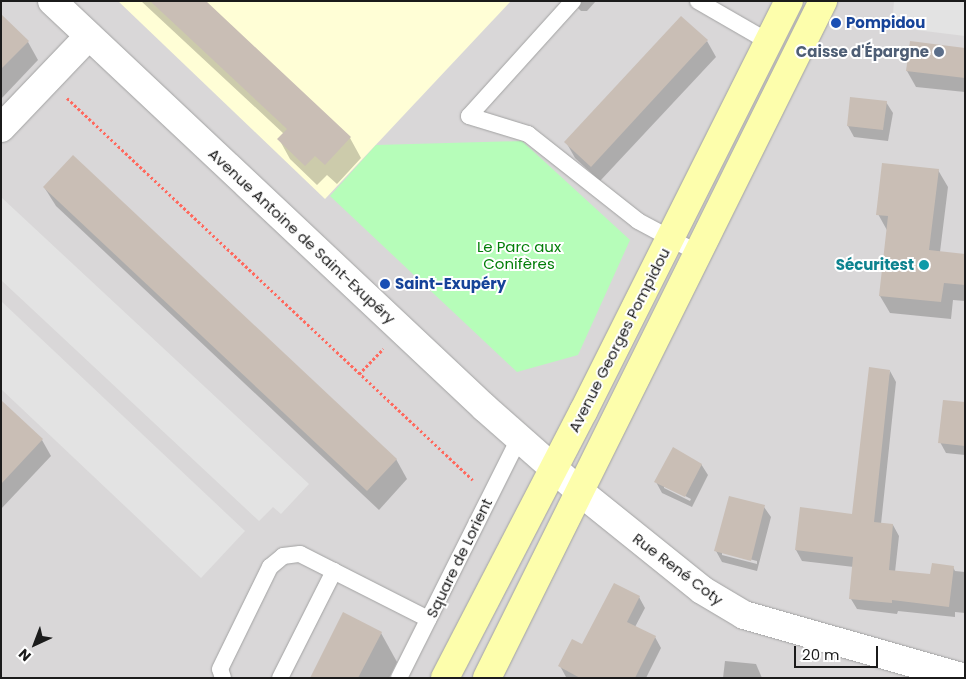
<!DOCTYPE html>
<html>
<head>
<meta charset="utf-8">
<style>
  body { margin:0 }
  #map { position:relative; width:966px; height:679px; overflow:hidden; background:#ede8df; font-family:Poppins,sans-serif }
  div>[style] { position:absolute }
  .residential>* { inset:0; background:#d9d7d8 }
  .education>* { inset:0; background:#fffed6 }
  .park>* { inset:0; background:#b6fdb9 }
  .parking>* { inset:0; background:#e3e3e3 }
  .shadow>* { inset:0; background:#0003 }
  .building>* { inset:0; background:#c9beb5 }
  .path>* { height:3px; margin-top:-1.5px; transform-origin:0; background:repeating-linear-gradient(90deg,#ff695e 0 2.5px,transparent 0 5px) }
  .roads { filter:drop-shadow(0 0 1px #a2a2a2) drop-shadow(0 0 1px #a2a2a2) }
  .service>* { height:16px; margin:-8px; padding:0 8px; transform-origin:8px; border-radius:8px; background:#fff }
  .minor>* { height:28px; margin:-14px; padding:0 14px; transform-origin:14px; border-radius:14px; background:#fff }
  .secondary>* { height:28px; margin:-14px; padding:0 14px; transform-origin:14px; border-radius:14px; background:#fdfeac }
  .dots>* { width:14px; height:14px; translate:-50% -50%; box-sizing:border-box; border:2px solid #fff; border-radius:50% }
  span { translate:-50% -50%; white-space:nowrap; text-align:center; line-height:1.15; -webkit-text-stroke:4px #fff; paint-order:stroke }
  .transit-label { font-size:15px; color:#164399; font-weight:700 }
  .left { translate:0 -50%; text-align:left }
  .service-label { font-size:15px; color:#4e5e75; font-weight:700 }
  .right { translate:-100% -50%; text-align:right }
  .street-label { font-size:15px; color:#1b1b1b }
  .park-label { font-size:15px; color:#037e09 }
  .culture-label { font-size:15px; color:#0d838f; font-weight:700 }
  .frame { position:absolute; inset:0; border:2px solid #1b1b1b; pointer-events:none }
  .north { position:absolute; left:10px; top:619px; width:50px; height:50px; -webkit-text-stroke:4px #fff; paint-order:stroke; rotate:223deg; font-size:14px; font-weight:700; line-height:20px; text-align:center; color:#1b1b1b }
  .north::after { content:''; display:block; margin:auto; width:18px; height:22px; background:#1b1b1b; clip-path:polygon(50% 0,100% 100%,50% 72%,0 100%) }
  .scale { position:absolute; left:794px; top:646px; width:84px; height:22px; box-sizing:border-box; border:2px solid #1b1b1b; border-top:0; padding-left:6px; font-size:15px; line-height:18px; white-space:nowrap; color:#1b1b1b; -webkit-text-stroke:4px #fff; paint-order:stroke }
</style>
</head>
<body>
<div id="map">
  <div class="residential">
    <i style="clip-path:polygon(1px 1px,965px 1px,965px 678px,1px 678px)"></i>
  </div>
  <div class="education">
    <i style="clip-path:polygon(118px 1px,511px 1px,325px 199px)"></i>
  </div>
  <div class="park">
    <i style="clip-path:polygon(522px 141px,630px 240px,578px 355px,517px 372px,330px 196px,376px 145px)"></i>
  </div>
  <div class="parking">
    <i style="clip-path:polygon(894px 1px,965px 1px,965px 36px,892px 27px)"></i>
    <i style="clip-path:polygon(1px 197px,309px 484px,281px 514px,273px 507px,259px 521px,1px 280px)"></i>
    <i style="clip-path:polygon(1px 301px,245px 531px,201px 578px,1px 389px)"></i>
  </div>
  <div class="shadow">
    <i style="clip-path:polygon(141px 1px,205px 1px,350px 138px,361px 158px,337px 184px,327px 175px,317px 185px,290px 159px,279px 139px,284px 134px)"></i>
    <i style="clip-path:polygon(571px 1px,596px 1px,587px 11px,581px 11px)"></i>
    <i style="clip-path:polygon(1px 16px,28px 42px,38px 60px,1px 99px)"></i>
    <i style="clip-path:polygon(707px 41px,716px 57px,600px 181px,575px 158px,566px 142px)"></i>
    <i style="clip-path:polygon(965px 49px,965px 92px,916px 87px,907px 71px)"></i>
    <i style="clip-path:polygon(851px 98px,886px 102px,893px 113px,888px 141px,854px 137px,848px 126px)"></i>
    <i style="clip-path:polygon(938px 170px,948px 187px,940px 252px,965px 255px,965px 301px,953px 300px,951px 319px,890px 313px,880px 296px,888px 232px,878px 214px)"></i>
    <i style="clip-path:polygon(44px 187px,396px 459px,407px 479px,379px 510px,56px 206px)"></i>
    <i style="clip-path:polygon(890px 371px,896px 382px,881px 524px,893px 525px,899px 536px,895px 572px,931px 575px,953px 567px,955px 571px,965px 572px,965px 613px,955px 612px,955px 617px,898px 611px,897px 614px,857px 609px,851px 599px,854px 567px,802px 561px,796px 550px,853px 516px)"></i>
    <i style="clip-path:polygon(1px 402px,42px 440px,51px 456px,1px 509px)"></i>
    <i style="clip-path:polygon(965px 404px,965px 455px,946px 453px,940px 442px)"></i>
    <i style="clip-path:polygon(evenodd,701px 464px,708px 475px,692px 507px,662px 493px,656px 482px,701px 464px,664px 485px,691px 499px,690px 501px,664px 488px,664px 485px)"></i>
    <i style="clip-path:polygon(evenodd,764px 507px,771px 517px,757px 571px,722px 562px,716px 551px,764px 507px,722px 552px,757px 561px,757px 564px,722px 555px,722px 552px)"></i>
    <i style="clip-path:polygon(639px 597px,645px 608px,635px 627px,655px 637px,661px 648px,646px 678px,566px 677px,560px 666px)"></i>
    <i style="clip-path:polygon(381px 633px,397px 662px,389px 678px,311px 678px)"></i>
    <i style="clip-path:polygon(725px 661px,756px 664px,762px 678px,723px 678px)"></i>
  </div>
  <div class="building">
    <i style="clip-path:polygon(150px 1px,206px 1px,351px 137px,325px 165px,315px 156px,305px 166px,277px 139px,287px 129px)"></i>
    <i style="clip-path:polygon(1px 14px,29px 41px,1px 69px)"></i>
    <i style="clip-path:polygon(681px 16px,708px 40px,591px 167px,564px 142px)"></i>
    <i style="clip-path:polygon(910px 41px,965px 48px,965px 78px,906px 71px)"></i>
    <i style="clip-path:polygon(850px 97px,887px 101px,883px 130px,847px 126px)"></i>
    <i style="clip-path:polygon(73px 155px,397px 459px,367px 491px,43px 187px)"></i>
    <i style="clip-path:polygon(882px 163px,939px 169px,929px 250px,965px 254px,965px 285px,944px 283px,941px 302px,879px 296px,888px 216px,876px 215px)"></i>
    <i style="clip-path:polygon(869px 367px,890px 370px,874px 522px,893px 524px,889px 570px,930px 574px,932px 563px,954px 566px,949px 607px,892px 600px,892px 603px,849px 599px,853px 557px,795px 550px,800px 507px,852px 514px)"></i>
    <i style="clip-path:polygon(1px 400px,43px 439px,1px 484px)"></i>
    <i style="clip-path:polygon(943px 400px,965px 402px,965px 446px,938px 443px)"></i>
    <i style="clip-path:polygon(673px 447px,702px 464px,685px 497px,654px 482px)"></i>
    <i style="clip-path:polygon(729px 496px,765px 505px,751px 561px,714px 551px)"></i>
    <i style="clip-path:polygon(614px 583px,640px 596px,627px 622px,656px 636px,635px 678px,580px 678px,558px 666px,572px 639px,582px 644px)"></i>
    <i style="clip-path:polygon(343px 612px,382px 632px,358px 678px,310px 678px)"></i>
  </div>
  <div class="path">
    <i style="left:67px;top:98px;width:557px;rotate:43.26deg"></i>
    <i style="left:359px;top:374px;width:35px;rotate:-46deg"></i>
  </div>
  <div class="roads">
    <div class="service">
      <i style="left:573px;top:1px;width:155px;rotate:132.1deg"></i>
      <i style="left:469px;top:116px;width:62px;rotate:17deg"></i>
      <i style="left:528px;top:134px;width:140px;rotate:38.3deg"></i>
      <i style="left:638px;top:221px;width:66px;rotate:28.1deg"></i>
      <i style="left:698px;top:1px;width:82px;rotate:30deg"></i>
      <i style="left:223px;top:678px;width:9px;rotate:-108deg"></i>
      <i style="left:220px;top:669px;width:114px;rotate:-63.9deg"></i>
      <i style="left:270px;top:567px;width:17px;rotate:-40deg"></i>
      <i style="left:283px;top:556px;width:17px;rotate:-7deg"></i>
      <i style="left:300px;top:554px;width:144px;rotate:26.9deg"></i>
      <i style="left:280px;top:678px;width:120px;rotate:-63.2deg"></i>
      <i style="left:399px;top:678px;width:268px;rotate:-63.4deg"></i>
    </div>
    <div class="minor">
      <i style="left:52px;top:1px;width:594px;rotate:43.23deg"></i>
      <i style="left:485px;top:408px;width:125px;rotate:41.4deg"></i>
      <i style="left:579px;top:491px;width:158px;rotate:38.8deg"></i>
      <i style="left:702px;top:590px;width:49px;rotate:30.8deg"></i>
      <i style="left:744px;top:615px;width:230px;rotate:15.9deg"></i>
      <i style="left:1px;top:128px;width:127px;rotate:-46.3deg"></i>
    </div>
    <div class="secondary">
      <i style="left:445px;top:678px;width:300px;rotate:-62.6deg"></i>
      <i style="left:583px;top:412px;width:460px;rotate:-63.4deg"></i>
      <i style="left:487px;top:678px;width:756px;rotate:-63.6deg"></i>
    </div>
  </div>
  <div class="dots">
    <i style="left:836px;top:23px;background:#1a4fb4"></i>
    <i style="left:939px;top:52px;background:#5c6f8a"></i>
    <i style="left:924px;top:265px;background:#0f9aa8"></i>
    <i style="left:385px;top:284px;background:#1a4fb4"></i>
  </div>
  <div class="transit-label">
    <span class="left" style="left:846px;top:23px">Pompidou</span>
    <span class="left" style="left:395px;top:284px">Saint-Exupéry</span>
  </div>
  <div class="service-label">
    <span class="right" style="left:929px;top:52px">Caisse d'Épargne</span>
  </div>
  <div class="street-label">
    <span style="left:302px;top:236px;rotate:43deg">Avenue Antoine de Saint-Exupéry</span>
    <span style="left:619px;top:340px;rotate:-63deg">Avenue Georges Pompidou</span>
    <span style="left:459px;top:558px;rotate:-64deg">Square de Lorient</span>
    <span style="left:678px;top:569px;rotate:37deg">Rue René Coty</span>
  </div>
  <div class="park-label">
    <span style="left:519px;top:255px">Le Parc aux<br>Conifères</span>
  </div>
  <div class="culture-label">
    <span class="right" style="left:914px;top:265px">Sécuritest</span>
  </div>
  <div class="frame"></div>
  <div class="north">N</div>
  <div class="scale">20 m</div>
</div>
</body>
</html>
